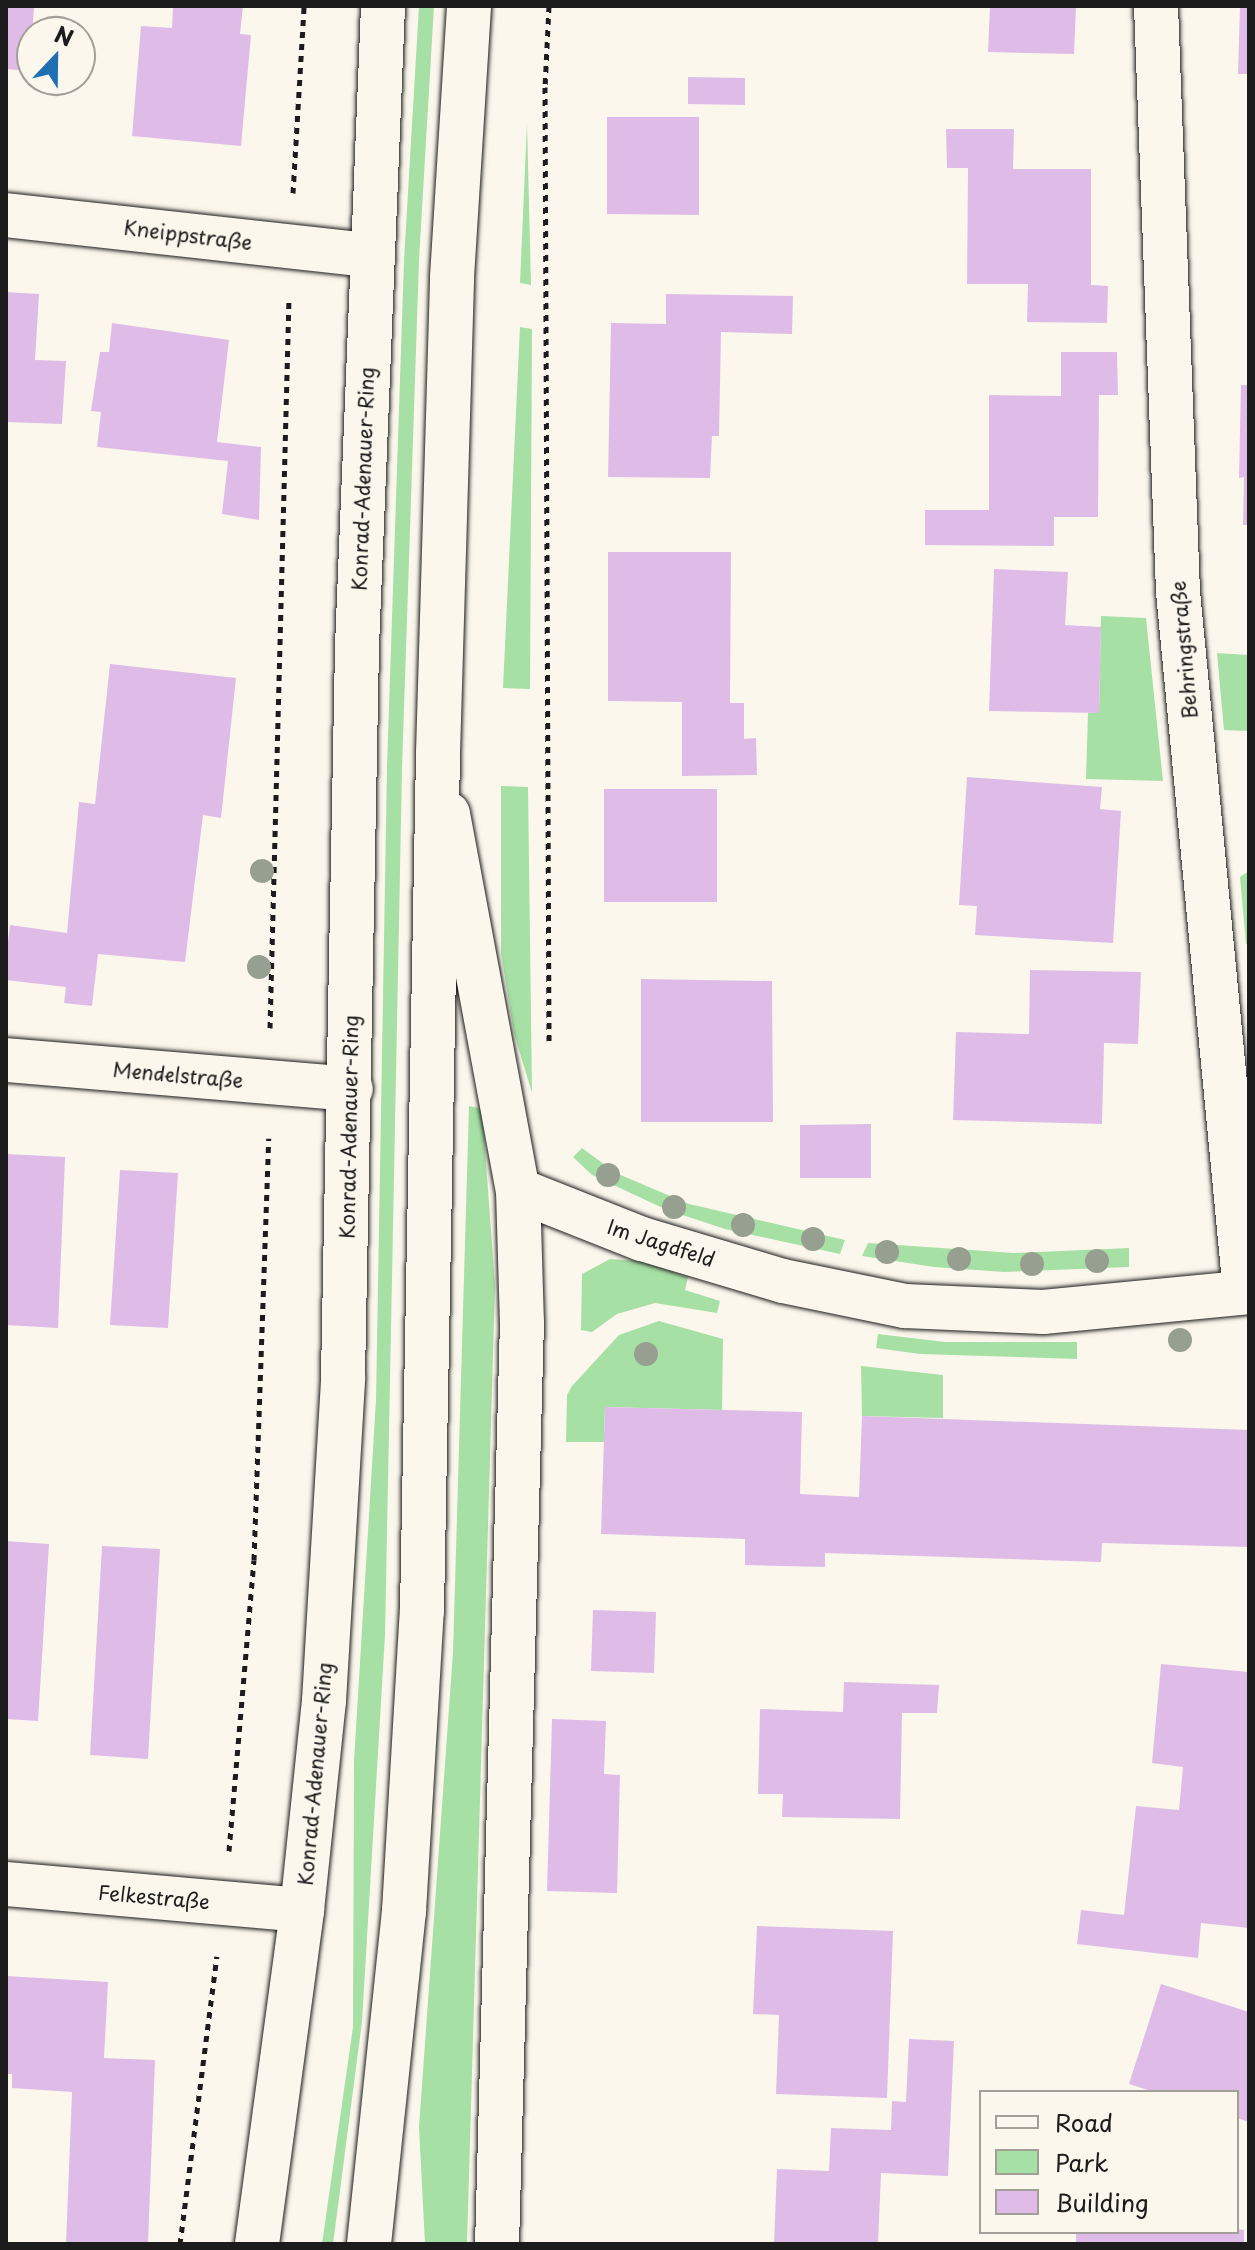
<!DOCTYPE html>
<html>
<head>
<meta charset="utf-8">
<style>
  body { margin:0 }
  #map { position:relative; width:1255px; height:2250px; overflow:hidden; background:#fbf7ec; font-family:"Playpen Sans",sans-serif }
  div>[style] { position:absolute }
  .green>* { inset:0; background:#a7e0a5 }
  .building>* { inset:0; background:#dfbce8 }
  .path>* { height:5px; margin-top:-2.5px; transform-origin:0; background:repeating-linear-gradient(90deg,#1c1c1c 0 6px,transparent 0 12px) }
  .roads { filter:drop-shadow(0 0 2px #1c1c1c) drop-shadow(0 0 2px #1c1c1c) }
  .minor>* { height:44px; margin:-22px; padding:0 22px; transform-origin:22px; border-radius:22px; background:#fbf7ec }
  .major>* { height:44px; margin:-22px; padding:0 22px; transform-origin:22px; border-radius:22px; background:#fbf7ec }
  .trees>* { width:24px; height:24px; margin:-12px; border-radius:50%; background:#979f90 }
  span { translate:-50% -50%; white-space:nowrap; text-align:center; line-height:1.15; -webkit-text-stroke:6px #fbf7ec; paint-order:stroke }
  .street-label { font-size:20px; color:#1c1c1c }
  .frame { position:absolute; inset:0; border:8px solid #1c1c1c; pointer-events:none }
  .legend { position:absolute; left:979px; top:2090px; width:260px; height:144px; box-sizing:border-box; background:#fbf7ec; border:2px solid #a29f99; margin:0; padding:10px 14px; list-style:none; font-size:24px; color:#1c1c1c }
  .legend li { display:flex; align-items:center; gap:16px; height:40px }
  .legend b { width:40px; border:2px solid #a29f99 }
  .north { position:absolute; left:16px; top:16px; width:80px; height:80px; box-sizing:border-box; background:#fbf7ec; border:2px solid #a29f99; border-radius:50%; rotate:22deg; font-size:22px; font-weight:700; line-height:32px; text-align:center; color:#1c1c1c }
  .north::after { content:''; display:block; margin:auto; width:28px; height:36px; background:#1f6fb2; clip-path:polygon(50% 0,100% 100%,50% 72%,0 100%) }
</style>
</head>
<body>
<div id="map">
  <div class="green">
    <i style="clip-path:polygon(419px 6px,434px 6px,419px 260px,402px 769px,385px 1635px,362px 2022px,333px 2244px,322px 2244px,353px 2027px,354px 1761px,376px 1400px,387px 767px,404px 260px)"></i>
    <i style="clip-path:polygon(527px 123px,531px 285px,520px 283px)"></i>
    <i style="clip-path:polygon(520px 327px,532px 329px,530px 689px,503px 688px)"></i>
    <i style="clip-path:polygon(1101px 616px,1146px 618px,1163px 781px,1086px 779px,1088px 713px,1099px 713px)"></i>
    <i style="clip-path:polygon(1217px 653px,1249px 655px,1249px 731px,1224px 730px)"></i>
    <i style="clip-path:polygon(501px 786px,528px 787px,532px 1093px,514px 1033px,501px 953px)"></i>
    <i style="clip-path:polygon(1249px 871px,1249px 943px,1246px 944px,1240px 877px)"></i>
    <i style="clip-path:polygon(469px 1106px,482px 1109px,495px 1285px,467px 2244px,425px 2244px,419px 2127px,453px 1652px)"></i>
    <i style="clip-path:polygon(582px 1148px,616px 1173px,689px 1204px,845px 1240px,840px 1254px,725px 1229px,667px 1210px,592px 1175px,573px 1157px)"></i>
    <i style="clip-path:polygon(868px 1243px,1014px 1253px,1129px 1248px,1129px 1267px,1004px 1272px,934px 1267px,862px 1256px)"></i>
    <i style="clip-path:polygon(610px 1259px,640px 1261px,688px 1277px,685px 1290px,720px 1301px,717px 1313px,655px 1303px,617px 1314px,592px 1332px,581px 1330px,582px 1274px)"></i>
    <i style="clip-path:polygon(659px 1321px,723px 1339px,722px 1410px,605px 1407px,604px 1442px,566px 1442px,567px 1395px,572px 1386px,619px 1335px)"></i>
    <i style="clip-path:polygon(878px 1334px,945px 1342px,1077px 1342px,1077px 1359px,920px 1354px,876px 1348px)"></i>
    <i style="clip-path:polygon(861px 1366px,943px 1375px,943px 1418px,862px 1416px)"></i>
  </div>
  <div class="building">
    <i style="clip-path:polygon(6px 6px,34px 6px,30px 71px,6px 69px)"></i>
    <i style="clip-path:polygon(173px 6px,243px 6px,240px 34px,251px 35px,241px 146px,132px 136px,141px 26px,172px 28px)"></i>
    <i style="clip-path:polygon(990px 6px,1076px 6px,1074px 54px,988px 52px)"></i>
    <i style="clip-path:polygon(1240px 6px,1249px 6px,1249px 74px,1238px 74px)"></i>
    <i style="clip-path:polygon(688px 77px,745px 78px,745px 105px,688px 104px)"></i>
    <i style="clip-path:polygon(607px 117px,699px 117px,699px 215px,607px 214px)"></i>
    <i style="clip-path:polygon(946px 129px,1014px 129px,1013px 169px,1091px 169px,1091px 285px,1108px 286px,1107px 323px,1027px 322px,1028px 284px,967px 284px,968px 168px,947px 168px)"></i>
    <i style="clip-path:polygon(6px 292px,39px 294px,35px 360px,66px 361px,62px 424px,6px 422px)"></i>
    <i style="clip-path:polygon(666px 294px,793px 296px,792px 334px,721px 332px,719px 436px,712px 436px,710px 478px,608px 477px,611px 323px,666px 324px)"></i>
    <i style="clip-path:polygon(112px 323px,229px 340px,217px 442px,261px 447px,259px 520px,222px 514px,228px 461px,97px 447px,101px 412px,91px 411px,100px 352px,109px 352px)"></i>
    <i style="clip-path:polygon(1061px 352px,1117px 352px,1118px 395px,1099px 395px,1098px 517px,1054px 517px,1054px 546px,925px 545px,925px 510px,989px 510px,989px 395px,1061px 396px)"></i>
    <i style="clip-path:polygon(1241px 385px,1249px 385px,1249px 525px,1243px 525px,1244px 477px,1239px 478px)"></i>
    <i style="clip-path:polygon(608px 552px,731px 552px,730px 703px,744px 703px,744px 739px,756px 738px,757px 775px,682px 776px,682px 702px,608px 701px)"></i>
    <i style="clip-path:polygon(994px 569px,1068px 572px,1065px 625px,1101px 627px,1099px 713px,989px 711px)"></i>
    <i style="clip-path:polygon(110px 664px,236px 678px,221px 818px,203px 815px,185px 962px,98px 954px,92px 1006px,64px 1003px,66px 987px,6px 980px,6px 958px,10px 925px,67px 933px,79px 802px,95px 804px)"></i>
    <i style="clip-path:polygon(967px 777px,1102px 787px,1100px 809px,1121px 811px,1113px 943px,975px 935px,977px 906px,959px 905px)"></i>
    <i style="clip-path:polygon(604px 789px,717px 789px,717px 902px,604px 902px)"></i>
    <i style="clip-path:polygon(1030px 970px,1141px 972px,1138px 1044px,1104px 1043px,1102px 1124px,953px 1120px,956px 1032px,1029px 1034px)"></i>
    <i style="clip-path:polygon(641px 979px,772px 981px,773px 1122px,641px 1122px)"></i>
    <i style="clip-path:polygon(871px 1124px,871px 1178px,800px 1178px,800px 1125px)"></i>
    <i style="clip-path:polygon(6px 1154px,65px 1157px,58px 1328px,6px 1325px)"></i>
    <i style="clip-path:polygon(120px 1170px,178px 1173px,168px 1328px,110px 1325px)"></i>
    <i style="clip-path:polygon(605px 1407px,802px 1412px,800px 1494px,859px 1497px,862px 1416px,1249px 1430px,1249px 1547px,1102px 1543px,1101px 1562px,825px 1553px,825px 1567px,745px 1565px,745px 1539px,601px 1534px)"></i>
    <i style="clip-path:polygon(6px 1541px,49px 1544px,38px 1721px,6px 1719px)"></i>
    <i style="clip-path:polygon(102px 1546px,160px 1549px,148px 1759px,90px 1755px)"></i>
    <i style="clip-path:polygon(593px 1610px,656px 1612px,654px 1673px,591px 1671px)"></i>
    <i style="clip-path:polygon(1161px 1664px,1249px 1672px,1249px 1928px,1201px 1923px,1198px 1958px,1077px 1944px,1081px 1910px,1124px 1915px,1136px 1806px,1179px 1810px,1183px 1767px,1152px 1763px)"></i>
    <i style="clip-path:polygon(844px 1682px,939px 1685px,937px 1713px,902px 1713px,900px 1819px,782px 1817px,783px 1794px,758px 1794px,760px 1709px,843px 1712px)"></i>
    <i style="clip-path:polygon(552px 1719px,606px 1721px,604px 1774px,620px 1775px,617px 1893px,547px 1891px)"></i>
    <i style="clip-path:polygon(757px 1926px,893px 1931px,887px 2098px,776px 2094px,779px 2015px,753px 2014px)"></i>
    <i style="clip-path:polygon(6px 1976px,108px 1982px,104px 2058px,155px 2060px,148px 2244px,66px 2244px,72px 2092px,12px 2088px,12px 2074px,6px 2074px)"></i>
    <i style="clip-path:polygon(1161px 1984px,1249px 2012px,1249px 2122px,1237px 2118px,1237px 2092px,1154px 2092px,1129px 2084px)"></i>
    <i style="clip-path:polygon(909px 2039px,954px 2041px,948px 2176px,881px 2173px,878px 2244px,774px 2244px,777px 2169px,829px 2171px,831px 2128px,891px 2130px,892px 2101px,906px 2102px)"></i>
    <i style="clip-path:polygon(1237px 2229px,1244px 2230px,1244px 2244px,1076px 2244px,1076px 2232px)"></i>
  </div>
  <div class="path">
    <i style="left:549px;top:6px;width:81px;rotate:92.8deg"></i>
    <i style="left:545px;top:87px;width:954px;rotate:89.76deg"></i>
    <i style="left:293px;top:193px;width:187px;rotate:-86.6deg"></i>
    <i style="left:270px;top:1028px;width:729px;rotate:-88.51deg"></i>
    <i style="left:229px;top:1851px;width:292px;rotate:-85.1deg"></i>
    <i style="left:254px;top:1560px;width:422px;rotate:-88deg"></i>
    <i style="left:180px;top:2244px;width:290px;rotate:-82.7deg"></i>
  </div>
  <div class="roads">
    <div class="minor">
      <i style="left:1156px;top:6px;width:586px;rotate:87.85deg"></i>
      <i style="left:1178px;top:592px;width:703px;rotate:84.53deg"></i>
      <i style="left:6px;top:215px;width:366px;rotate:6.3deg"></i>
      <i style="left:448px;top:814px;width:382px;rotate:79.5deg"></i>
      <i style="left:518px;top:1190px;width:132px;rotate:88.3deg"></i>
      <i style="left:522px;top:1322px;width:922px;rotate:91.55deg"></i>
      <i style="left:6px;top:1060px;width:346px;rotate:4.8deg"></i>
      <i style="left:518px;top:1190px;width:133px;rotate:21.6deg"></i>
      <i style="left:642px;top:1239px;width:147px;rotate:16.6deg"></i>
      <i style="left:783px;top:1281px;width:125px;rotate:11.6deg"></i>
      <i style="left:905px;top:1306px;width:138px;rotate:2.5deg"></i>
      <i style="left:1043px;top:1312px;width:207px;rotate:-5.5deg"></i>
      <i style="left:6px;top:1884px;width:297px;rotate:5deg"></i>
    </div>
    <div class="major">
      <i style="left:257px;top:2244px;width:337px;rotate:-82.3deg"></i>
      <i style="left:302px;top:1910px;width:210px;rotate:-84deg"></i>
      <i style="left:324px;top:1701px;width:325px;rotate:-86.6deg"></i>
      <i style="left:343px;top:1377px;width:731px;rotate:-88.9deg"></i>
      <i style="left:357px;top:646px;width:641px;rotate:-87.67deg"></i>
      <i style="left:369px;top:2244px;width:335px;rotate:-84deg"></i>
      <i style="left:404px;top:1911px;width:301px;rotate:-86.6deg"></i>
      <i style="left:422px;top:1611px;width:858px;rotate:-88.93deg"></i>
      <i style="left:438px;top:753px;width:476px;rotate:-88.3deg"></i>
      <i style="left:452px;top:277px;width:272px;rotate:-86.4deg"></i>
    </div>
  </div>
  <div class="trees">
    <i style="left:262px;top:871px"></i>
    <i style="left:259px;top:967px"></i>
    <i style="left:608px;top:1175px"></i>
    <i style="left:674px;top:1207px"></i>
    <i style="left:743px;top:1225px"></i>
    <i style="left:813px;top:1239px"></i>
    <i style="left:887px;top:1252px"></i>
    <i style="left:959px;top:1259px"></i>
    <i style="left:1097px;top:1261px"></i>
    <i style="left:1032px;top:1264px"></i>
    <i style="left:1180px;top:1340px"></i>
    <i style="left:646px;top:1354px"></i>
  </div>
  <div class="street-label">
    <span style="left:188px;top:235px;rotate:7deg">Kneippstraße</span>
    <span style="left:363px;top:479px;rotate:-88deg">Konrad-Adenauer-Ring</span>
    <span style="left:1184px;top:650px;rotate:-95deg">Behringstraße</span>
    <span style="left:178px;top:1075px;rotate:5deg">Mendelstraße</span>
    <span style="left:349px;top:1127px;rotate:-89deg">Konrad-Adenauer-Ring</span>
    <span style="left:661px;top:1243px;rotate:18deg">Im Jagdfeld</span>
    <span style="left:315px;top:1774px;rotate:-85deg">Konrad-Adenauer-Ring</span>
    <span style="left:154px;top:1897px;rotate:5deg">Felkestraße</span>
  </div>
  <div class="frame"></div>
  <ul class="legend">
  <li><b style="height:10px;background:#fbf7ec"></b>Road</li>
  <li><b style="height:22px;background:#a7e0a5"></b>Park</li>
  <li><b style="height:22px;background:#dfbce8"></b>Building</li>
  </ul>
  <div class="north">N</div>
</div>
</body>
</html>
